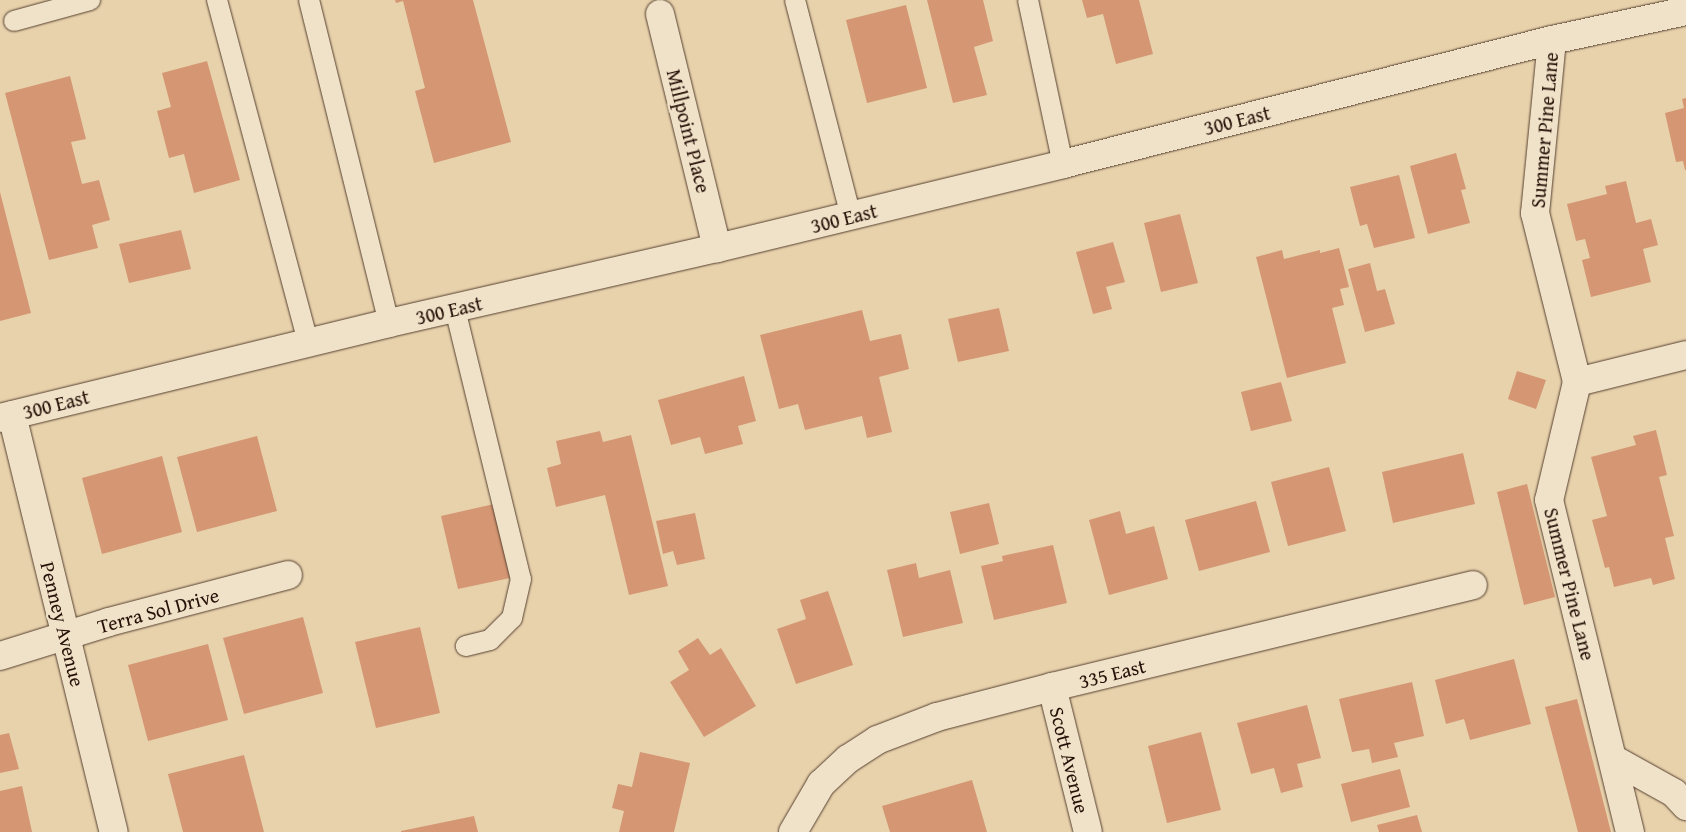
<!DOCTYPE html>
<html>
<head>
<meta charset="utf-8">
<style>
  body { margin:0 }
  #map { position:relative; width:1686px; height:832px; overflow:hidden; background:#e8d2ac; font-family:"Gentium Book Plus",serif }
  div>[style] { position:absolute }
  .building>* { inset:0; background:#d49673 }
  .roads { filter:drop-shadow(0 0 1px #564030) drop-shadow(0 0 1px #564030) }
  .service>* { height:20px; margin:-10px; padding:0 10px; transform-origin:10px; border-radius:10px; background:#f0e2c9 }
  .minor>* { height:28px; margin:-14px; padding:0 14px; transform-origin:14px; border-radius:14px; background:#f0e2c9 }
  .tertiary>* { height:28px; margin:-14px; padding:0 14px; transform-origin:14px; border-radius:14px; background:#f0e2c9 }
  span { translate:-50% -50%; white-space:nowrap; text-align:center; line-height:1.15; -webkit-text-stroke:4.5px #f0e2c9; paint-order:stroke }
  .street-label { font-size:20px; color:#261007 }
</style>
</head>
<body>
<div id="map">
  <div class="building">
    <i style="clip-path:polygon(395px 0,473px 0,511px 142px,434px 163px,415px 91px,425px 88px,403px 1px,396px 3px)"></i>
    <i style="clip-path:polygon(927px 0,983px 0,993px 41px,974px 47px,987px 95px,953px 103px)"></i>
    <i style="clip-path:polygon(1082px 0,1139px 0,1153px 54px,1116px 64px,1103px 14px,1087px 18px)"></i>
    <i style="clip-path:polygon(906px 5px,927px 88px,867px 103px,846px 20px)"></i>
    <i style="clip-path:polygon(207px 61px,240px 180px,194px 193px,184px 154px,169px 158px,157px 111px,171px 107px,162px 73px)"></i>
    <i style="clip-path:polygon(70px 76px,86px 139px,71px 142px,82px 184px,99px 180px,110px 220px,92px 225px,98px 248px,49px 260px,5px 93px)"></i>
    <i style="clip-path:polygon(1686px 98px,1686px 170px,1685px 170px,1683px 161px,1676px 162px,1665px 113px,1684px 108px,1682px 99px)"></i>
    <i style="clip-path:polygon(1456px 153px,1466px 189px,1461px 190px,1470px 223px,1428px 234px,1410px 166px)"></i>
    <i style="clip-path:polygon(1399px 175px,1415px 238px,1374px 248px,1367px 224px,1360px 226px,1350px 187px)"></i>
    <i style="clip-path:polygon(1626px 181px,1636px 223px,1651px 219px,1658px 245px,1643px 249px,1651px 282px,1591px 297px,1582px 260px,1590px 258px,1585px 239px,1576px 241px,1567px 204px,1607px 194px,1605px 186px)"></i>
    <i style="clip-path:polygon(0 192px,31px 313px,0 321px)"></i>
    <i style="clip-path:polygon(1180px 214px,1198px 283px,1161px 292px,1144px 223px)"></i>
    <i style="clip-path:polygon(181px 230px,191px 269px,129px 283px,119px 244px)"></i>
    <i style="clip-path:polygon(1113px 242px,1125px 282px,1106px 287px,1112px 309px,1093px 314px,1076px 252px)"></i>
    <i style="clip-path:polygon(1339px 248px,1349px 287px,1340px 289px,1344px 305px,1332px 308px,1346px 363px,1287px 378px,1256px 257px,1282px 250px,1284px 259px,1320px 250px,1320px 253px)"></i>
    <i style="clip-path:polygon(1370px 263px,1377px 291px,1385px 289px,1395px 324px,1365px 332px,1348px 269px)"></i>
    <i style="clip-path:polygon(999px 308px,1009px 351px,958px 362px,948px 319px)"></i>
    <i style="clip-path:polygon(862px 310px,870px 341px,901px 334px,909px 369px,879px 377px,892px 432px,867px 438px,862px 416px,805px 430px,798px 404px,779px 409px,760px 335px)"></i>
    <i style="clip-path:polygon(1517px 371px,1546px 380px,1536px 409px,1508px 399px)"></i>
    <i style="clip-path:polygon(744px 376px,756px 421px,738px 426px,743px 444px,705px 454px,700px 437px,671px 445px,658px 400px)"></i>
    <i style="clip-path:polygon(1281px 382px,1292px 421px,1251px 431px,1241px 392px)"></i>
    <i style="clip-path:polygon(1656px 430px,1667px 475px,1659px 477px,1674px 536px,1665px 538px,1675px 579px,1653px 585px,1651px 578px,1614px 587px,1609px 567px,1605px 568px,1592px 520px,1607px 516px,1591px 457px,1636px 445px,1633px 436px)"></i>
    <i style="clip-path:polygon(600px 431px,603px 442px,631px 435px,668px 586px,629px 595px,605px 495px,556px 507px,547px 468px,561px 464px,556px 441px)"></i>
    <i style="clip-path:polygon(257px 436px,277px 511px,197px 532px,177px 457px)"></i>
    <i style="clip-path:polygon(1463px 453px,1475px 504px,1393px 523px,1382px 472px)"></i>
    <i style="clip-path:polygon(162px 456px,182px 532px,102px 554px,82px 478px)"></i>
    <i style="clip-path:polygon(1329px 467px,1346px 531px,1288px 546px,1271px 482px)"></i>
    <i style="clip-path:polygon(1527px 484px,1555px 597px,1524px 605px,1497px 492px)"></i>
    <i style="clip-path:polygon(1256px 501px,1270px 552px,1199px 571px,1185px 520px)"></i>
    <i style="clip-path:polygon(989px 503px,999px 544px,960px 554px,950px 512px)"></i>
    <i style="clip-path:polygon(494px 504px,510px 578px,458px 589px,441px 516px)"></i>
    <i style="clip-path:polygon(1120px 511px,1126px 534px,1154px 526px,1168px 579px,1109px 595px,1089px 520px)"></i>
    <i style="clip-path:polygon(695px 513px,705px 559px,677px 565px,673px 551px,663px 554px,656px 521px)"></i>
    <i style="clip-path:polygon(1053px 545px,1067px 603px,994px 620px,981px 566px,1003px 561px,1002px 556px)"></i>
    <i style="clip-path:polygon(916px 563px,919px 578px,950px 570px,963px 623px,903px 637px,887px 570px)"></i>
    <i style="clip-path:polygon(828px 591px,853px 665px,796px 684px,777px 629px,806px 619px,800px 600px)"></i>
    <i style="clip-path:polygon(303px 617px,323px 693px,244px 714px,223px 638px)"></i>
    <i style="clip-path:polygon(420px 627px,440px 713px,376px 728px,355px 642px)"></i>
    <i style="clip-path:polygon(698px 638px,710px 655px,721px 648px,756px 706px,704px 737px,670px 682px,689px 670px,678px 651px)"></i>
    <i style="clip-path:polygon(208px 644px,228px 720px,148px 741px,128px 665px)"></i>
    <i style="clip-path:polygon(1514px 659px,1531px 724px,1470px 740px,1464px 719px,1446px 724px,1435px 680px)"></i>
    <i style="clip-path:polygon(1412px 682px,1424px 736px,1394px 743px,1398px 757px,1372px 763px,1369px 749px,1352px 752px,1339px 699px)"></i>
    <i style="clip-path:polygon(1577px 699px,1611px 832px,1578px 832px,1545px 707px)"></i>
    <i style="clip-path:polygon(1307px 705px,1321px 758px,1297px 764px,1303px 787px,1281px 793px,1274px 768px,1251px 774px,1237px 723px)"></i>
    <i style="clip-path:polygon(1201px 732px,1221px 810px,1167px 823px,1148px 746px)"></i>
    <i style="clip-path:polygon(9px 733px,19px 769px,0 773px,0 735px)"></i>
    <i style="clip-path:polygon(640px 752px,690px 763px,674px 832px,619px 832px,624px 811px,612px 808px,618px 784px,632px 787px)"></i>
    <i style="clip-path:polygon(244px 755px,264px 832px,183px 832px,168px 774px)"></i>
    <i style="clip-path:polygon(1400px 769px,1410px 807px,1351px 822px,1341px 784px)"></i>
    <i style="clip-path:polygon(972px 780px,987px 832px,890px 832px,882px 806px)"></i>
    <i style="clip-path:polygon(22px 786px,32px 832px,0 832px,0 791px)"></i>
    <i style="clip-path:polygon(1417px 815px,1422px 832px,1379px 832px,1377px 825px)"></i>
    <i style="clip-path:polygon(474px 816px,478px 832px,401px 832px,401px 831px)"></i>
  </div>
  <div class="roads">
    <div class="service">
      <i style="left:217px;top:0;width:355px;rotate:75.1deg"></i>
      <i style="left:309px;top:0;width:333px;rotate:76.1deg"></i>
      <i style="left:795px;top:0;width:223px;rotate:75.5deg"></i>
      <i style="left:1028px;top:0;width:168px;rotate:78deg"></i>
      <i style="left:14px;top:21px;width:79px;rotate:-15.4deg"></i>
      <i style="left:455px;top:309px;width:278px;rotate:76.3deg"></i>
      <i style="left:521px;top:579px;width:40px;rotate:103deg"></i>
      <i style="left:512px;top:618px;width:31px;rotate:135deg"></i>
      <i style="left:490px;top:640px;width:25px;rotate:166deg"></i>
    </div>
    <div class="minor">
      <i style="left:660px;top:14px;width:241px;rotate:76.3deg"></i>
      <i style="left:1552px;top:40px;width:174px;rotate:95.6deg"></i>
      <i style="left:1535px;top:213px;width:174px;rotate:76deg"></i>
      <i style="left:1577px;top:382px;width:121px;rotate:103.3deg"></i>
      <i style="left:1549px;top:500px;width:342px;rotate:76.3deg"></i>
      <i style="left:1577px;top:382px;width:112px;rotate:-13.9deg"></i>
      <i style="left:12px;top:415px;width:429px;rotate:76.3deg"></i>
      <i style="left:0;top:656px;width:114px;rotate:-17.3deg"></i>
      <i style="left:109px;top:622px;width:185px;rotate:-14.7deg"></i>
      <i style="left:1052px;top:687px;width:149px;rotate:76.1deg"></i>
      <i style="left:1613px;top:759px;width:70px;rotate:29.1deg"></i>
      <i style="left:1674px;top:793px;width:18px;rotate:47deg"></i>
      <i style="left:793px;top:832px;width:56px;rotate:-59.7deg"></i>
      <i style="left:821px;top:784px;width:37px;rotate:-43deg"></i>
      <i style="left:848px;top:759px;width:35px;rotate:-33deg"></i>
      <i style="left:877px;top:740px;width:64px;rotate:-21deg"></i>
      <i style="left:937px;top:717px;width:119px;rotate:-14.6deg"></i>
      <i style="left:1052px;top:687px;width:433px;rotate:-13.6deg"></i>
    </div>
    <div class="tertiary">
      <i style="left:0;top:418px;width:400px;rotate:-13.7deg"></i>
      <i style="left:389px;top:323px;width:336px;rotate:-12.9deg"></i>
      <i style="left:717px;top:248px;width:356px;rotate:-13.6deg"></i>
      <i style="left:1063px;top:164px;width:504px;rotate:-14.23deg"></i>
      <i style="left:1552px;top:40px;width:137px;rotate:-12.2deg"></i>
    </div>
  </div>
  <div class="street-label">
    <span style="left:1237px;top:120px;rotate:-14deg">300 East</span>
    <span style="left:1544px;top:130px;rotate:-85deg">Summer Pine Lane</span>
    <span style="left:689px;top:131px;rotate:76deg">Millpoint Place</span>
    <span style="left:844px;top:218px;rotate:-14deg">300 East</span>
    <span style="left:449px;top:310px;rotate:-13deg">300 East</span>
    <span style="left:56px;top:404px;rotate:-14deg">300 East</span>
    <span style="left:1570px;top:584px;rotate:76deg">Summer Pine Lane</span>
    <span style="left:158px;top:610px;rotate:-15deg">Terra Sol Drive</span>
    <span style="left:63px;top:624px;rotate:76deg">Penney Avenue</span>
    <span style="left:1112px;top:673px;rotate:-14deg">335 East</span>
    <span style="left:1070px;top:760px;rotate:76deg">Scott Avenue</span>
  </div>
</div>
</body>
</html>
